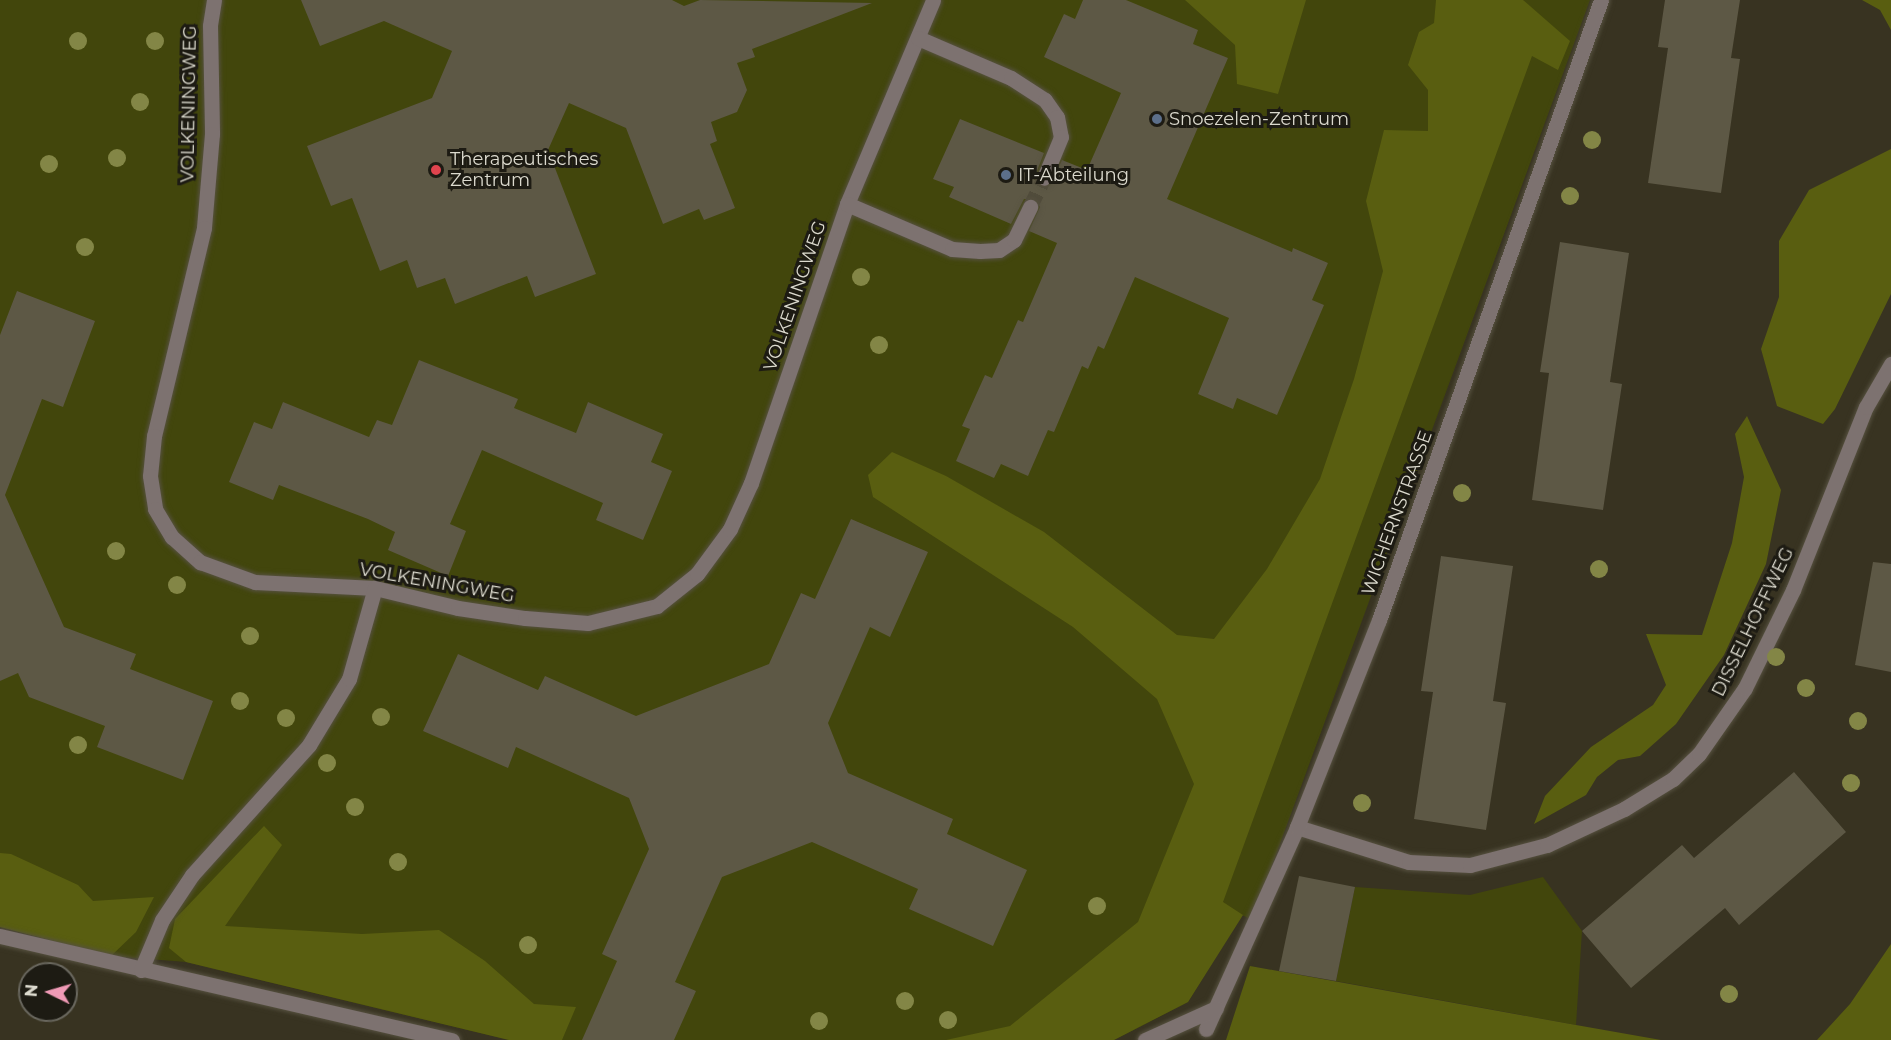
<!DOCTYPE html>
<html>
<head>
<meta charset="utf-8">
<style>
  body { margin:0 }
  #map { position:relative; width:1891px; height:1040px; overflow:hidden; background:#383321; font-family:Montserrat,sans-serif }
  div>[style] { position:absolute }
  .green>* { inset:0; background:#42460c }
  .forest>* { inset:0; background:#595e10 }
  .building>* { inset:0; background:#5d5845 }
  .minor-tunnel>* { height:15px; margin-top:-7.5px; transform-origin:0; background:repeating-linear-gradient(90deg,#514c3b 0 15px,transparent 0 23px) }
  .roads { filter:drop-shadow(0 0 2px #565140) drop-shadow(0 0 2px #565140) }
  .minor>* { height:15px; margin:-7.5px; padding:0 7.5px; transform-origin:7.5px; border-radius:7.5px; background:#7d7270 }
  .trees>* { width:18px; height:18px; margin:-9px; border-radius:50%; background:#838646 }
  .dots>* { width:16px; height:16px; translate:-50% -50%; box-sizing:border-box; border:3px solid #1d1b13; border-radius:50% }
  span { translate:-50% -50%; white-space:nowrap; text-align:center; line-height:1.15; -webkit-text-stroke:6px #1d1b13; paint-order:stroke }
  .street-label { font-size:18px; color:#dcdace }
  .poi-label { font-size:18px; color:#dcdace }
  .left { translate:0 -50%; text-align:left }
  .north { position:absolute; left:18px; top:962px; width:60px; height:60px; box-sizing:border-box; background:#1d1b13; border:2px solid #69675e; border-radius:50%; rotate:275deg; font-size:16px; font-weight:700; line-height:24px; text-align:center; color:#dcdace }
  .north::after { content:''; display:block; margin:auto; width:21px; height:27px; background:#f09ab6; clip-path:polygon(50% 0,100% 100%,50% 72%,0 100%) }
</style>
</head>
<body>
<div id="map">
  <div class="green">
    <i style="clip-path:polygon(0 0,1590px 0,1252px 920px,1242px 915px,1188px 1002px,1114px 1040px,509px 1040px,186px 962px,111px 956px,0 927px)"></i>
    <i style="clip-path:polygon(1543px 877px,1582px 931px,1576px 1025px,1336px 981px,1355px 887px,1470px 895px)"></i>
  </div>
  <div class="forest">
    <i style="clip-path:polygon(1185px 0,1306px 0,1278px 94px,1237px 84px,1235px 45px)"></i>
    <i style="clip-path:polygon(1436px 0,1523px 0,1570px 41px,1558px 70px,1532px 56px,1223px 902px,1243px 915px,1188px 1002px,1114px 1040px,946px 1040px,1010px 1026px,1138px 922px,1194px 784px,1157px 699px,1073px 627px,873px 497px,868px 475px,892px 452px,946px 476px,1044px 532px,1177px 635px,1214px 639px,1267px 569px,1320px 479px,1354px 379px,1383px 271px,1366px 201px,1384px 130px,1428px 131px,1428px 90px,1408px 65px,1419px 32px,1434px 23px)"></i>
    <i style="clip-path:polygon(1862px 0,1891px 0,1891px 30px,1880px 10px)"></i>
    <i style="clip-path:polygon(1891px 149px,1891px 294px,1835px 409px,1823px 424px,1777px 406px,1761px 349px,1779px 297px,1779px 241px,1809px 190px)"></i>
    <i style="clip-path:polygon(1747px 416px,1781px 490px,1766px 564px,1724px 655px,1676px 724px,1640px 756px,1618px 760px,1597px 777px,1586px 795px,1534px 824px,1545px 796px,1591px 747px,1653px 705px,1666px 685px,1646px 634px,1702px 635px,1732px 543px,1744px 477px,1735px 434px)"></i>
    <i style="clip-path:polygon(264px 826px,282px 845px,225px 926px,362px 934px,439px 930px,485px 961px,534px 1004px,576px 1007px,562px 1040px,509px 1040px,186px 962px,169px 948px,175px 919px)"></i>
    <i style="clip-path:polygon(0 853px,11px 854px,78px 885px,93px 901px,154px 897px,136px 932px,111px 956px,0 927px)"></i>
    <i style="clip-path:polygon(1891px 944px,1891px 1040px,1817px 1040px,1850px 1004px)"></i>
    <i style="clip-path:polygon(1250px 966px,1576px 1025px,1661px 1040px,1226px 1040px)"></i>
  </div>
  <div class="building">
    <i style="clip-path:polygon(301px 0,672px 0,684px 6px,700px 0,872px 3px,752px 49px,755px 57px,737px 63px,747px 90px,737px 112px,711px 122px,717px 141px,710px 144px,735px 208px,704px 220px,699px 209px,663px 224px,626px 128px,569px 103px,548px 150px,596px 274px,535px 297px,527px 276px,455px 304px,445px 278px,417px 288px,407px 260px,380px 271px,352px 198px,331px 206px,307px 146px,432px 98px,452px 51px,384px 21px,320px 46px)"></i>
    <i style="clip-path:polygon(1083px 0,1126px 0,1198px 30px,1193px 44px,1228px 58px,1167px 199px,1292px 252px,1293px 248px,1328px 263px,1312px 300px,1324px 305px,1277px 415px,1237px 398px,1233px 409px,1198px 394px,1229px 318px,1135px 277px,1104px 349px,1098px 346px,1088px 369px,1082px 366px,1054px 432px,1048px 430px,1028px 476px,1001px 464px,994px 478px,956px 461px,970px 429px,962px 426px,985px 375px,992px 378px,1018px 320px,1023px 322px,1057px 243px,1029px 231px,1040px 207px,1035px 199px,1024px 199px,1011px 224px,949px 197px,954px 187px,933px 179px,960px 119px,1044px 153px,1034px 179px,1041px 187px,1050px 185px,1062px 160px,1087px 170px,1121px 93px,1044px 57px,1064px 14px,1075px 19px)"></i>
    <i style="clip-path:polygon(1665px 0,1740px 0,1731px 58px,1740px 59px,1721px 193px,1648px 183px,1668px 48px,1658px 47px)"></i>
    <i style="clip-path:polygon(1560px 242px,1629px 253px,1610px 382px,1622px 384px,1603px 510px,1532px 500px,1549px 373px,1540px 372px)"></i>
    <i style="clip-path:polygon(17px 291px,95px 321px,63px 407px,42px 399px,5px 495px,64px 627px,136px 654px,130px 669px,213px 701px,183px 780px,97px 747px,105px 726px,29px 697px,18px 673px,0 681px,0 335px)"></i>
    <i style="clip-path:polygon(419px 360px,518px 399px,514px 408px,576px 433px,588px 402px,663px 434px,651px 462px,672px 471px,643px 540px,596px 520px,603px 503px,482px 450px,450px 524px,466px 531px,448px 576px,388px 550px,395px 532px,368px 519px,279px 485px,273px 500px,229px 482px,254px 422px,272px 429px,283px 402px,369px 437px,377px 420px,392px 425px)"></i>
    <i style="clip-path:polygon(851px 519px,928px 552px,890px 637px,870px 627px,828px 723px,848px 773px,953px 819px,947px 834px,1027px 870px,993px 946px,909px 909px,918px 889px,812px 842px,722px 877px,675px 982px,696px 991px,674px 1040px,582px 1040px,617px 961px,602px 954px,649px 849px,629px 798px,516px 747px,508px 768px,423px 731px,458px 654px,538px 690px,545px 676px,636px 716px,769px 664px,801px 593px,815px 599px)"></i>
    <i style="clip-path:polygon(1441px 556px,1513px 566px,1493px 701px,1506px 703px,1486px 830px,1414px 819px,1433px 692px,1421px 691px)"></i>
    <i style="clip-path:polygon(1873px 562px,1891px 564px,1891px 672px,1855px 665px)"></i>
    <i style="clip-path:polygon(1794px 772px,1846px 832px,1739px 925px,1725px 908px,1631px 988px,1582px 931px,1682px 845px,1694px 858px)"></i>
    <i style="clip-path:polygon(1299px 876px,1355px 887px,1336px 981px,1279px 971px)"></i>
  </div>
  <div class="minor-tunnel">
    <i style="left:1030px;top:207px;width:32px;rotate:-64deg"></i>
  </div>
  <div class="roads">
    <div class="minor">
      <i style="left:214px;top:0;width:26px;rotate:99deg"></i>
      <i style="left:210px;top:26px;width:108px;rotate:88.9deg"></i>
      <i style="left:212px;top:134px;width:94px;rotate:94.9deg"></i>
      <i style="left:204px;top:228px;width:214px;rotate:103.5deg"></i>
      <i style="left:154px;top:436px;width:40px;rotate:95.7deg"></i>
      <i style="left:150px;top:476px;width:33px;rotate:81deg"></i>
      <i style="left:155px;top:509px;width:33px;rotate:59deg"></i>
      <i style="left:172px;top:537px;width:38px;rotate:42deg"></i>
      <i style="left:200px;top:562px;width:59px;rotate:20deg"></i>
      <i style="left:255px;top:582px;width:120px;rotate:2.9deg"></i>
      <i style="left:375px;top:588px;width:85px;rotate:13.5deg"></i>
      <i style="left:458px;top:608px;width:68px;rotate:8.5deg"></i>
      <i style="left:525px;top:618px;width:63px;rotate:4.5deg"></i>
      <i style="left:588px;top:623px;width:71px;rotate:-13.8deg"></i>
      <i style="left:657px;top:606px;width:51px;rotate:-38.7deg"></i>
      <i style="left:697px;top:574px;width:56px;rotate:-53.7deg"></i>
      <i style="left:730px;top:529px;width:51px;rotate:-65.5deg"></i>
      <i style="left:751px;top:483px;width:295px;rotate:-71deg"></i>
      <i style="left:847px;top:204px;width:221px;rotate:-67.1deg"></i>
      <i style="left:918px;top:38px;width:101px;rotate:23.3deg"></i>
      <i style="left:1011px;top:78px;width:40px;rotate:32.9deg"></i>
      <i style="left:1045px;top:100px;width:21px;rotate:55deg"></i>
      <i style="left:1057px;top:117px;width:20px;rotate:79deg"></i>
      <i style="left:1061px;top:137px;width:44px;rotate:112.5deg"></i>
      <i style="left:847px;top:204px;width:114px;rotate:23.2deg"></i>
      <i style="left:952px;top:249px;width:28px;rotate:4deg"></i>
      <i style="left:980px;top:251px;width:19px;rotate:-3deg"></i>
      <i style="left:999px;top:250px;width:18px;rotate:-34deg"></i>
      <i style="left:1014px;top:240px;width:37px;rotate:-64deg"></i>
      <i style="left:1297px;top:827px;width:117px;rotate:17.4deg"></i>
      <i style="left:1409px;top:862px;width:61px;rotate:2.8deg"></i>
      <i style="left:1470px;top:865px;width:80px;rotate:-14.6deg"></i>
      <i style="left:1547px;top:845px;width:85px;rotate:-25.1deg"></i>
      <i style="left:1624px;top:809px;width:57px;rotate:-31.5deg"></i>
      <i style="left:1673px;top:779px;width:36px;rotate:-44deg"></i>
      <i style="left:1699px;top:754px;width:80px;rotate:-55.1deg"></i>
      <i style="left:1745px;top:688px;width:109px;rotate:-63.9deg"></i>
      <i style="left:1793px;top:590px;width:197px;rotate:-68.3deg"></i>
      <i style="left:1866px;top:407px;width:50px;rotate:-59.8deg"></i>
      <i style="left:0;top:936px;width:464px;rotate:13deg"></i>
      <i style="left:141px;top:970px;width:54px;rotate:-67.2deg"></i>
      <i style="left:162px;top:920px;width:54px;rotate:-56.3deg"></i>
      <i style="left:192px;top:875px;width:175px;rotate:-48deg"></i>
      <i style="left:309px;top:745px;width:77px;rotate:-58.8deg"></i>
      <i style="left:349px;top:679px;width:95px;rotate:-74.1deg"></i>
      <i style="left:1206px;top:1029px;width:222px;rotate:-65.7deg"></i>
      <i style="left:1297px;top:827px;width:223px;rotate:-68.4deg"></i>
      <i style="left:1379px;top:620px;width:659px;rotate:-70.3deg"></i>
      <i style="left:1145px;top:1040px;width:78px;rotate:-24.3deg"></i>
    </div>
  </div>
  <div class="trees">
    <i style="left:78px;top:41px"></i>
    <i style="left:155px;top:41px"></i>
    <i style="left:140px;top:102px"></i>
    <i style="left:1592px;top:140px"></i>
    <i style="left:117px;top:158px"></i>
    <i style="left:49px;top:164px"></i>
    <i style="left:1570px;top:196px"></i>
    <i style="left:85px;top:247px"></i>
    <i style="left:861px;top:277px"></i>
    <i style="left:879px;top:345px"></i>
    <i style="left:1462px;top:493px"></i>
    <i style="left:116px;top:551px"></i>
    <i style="left:1599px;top:569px"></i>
    <i style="left:177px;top:585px"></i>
    <i style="left:250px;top:636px"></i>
    <i style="left:1776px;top:657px"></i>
    <i style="left:1806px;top:688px"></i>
    <i style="left:240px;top:701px"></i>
    <i style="left:381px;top:717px"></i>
    <i style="left:286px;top:718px"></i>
    <i style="left:1858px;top:721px"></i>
    <i style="left:78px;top:745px"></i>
    <i style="left:327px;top:763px"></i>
    <i style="left:1851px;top:783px"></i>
    <i style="left:1362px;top:803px"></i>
    <i style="left:355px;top:807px"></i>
    <i style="left:398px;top:862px"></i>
    <i style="left:1097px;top:906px"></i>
    <i style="left:528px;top:945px"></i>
    <i style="left:1729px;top:994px"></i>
    <i style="left:905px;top:1001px"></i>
    <i style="left:948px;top:1020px"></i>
    <i style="left:819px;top:1021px"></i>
  </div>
  <div class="dots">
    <i style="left:1157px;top:119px;background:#5c6f8a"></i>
    <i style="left:436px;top:170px;background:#e0444e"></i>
    <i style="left:1006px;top:175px;background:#5c6f8a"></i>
  </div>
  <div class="street-label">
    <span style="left:189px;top:104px;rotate:-89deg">VOLKENINGWEG</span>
    <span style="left:795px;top:296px;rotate:-71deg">VOLKENINGWEG</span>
    <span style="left:1397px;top:513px;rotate:-70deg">WICHERNSTRASSE</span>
    <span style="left:437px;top:583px;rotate:10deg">VOLKENINGWEG</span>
    <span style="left:1753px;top:622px;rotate:-64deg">DISSELHOFFWEG</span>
  </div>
  <div class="poi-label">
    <span class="left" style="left:1169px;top:119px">Snoezelen-Zentrum</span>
    <span class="left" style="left:450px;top:170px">Therapeutisches<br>Zentrum</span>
    <span class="left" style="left:1018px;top:175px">IT-Abteilung</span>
  </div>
  <div class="north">N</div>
</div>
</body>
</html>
